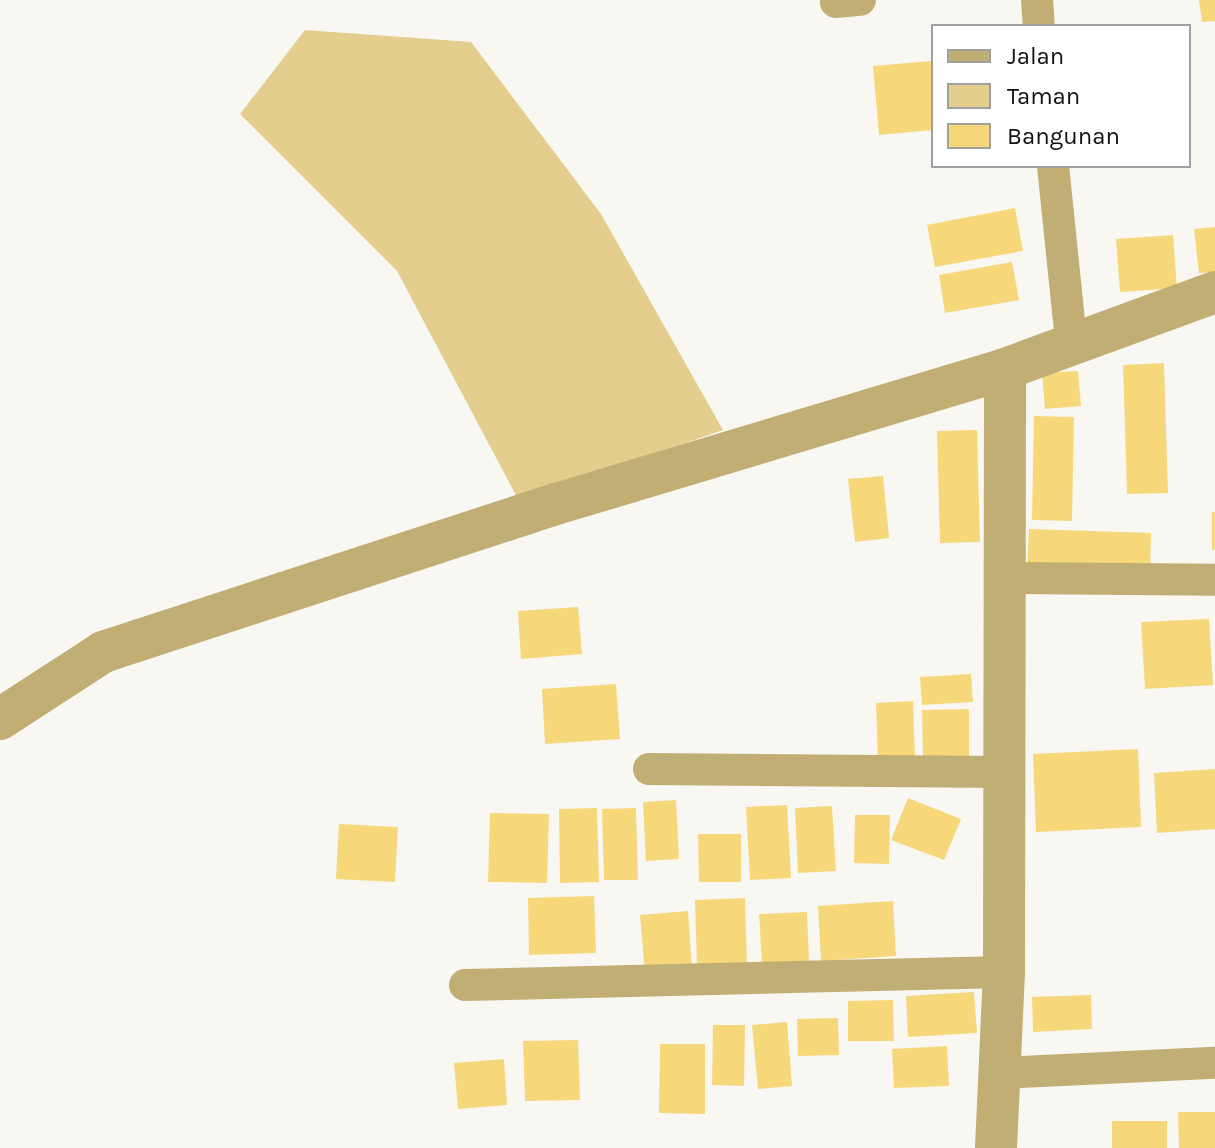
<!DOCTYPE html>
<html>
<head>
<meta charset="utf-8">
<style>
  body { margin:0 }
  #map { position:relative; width:1215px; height:1148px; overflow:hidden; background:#f9f7f2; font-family:Karla,sans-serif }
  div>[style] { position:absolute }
  .green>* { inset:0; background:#e3ce8e }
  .building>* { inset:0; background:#f6d87b }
  .minor>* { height:32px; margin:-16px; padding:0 16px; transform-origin:16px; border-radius:16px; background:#c1ae74 }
  .tertiary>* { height:42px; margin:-21px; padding:0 21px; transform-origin:21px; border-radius:21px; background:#c1ae74 }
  span { translate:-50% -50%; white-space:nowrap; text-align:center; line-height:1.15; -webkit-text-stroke:6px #fff; paint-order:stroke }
  .legend { position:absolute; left:931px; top:24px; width:260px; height:144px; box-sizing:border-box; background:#fff; border:2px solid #a0a09f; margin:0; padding:10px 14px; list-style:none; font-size:24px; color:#11110f }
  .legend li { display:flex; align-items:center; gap:16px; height:40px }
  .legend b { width:40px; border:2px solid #a0a09f }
</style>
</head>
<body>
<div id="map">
  <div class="green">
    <i style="clip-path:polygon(305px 30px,471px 42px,601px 214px,723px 430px,519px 501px,397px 271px,240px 114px)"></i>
  </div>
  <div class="building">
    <i style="clip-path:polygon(1199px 0,1215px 0,1215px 21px,1202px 22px)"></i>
    <i style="clip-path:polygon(931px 61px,933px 130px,879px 135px,873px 66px)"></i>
    <i style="clip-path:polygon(1015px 208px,1023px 251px,935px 267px,927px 225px)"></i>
    <i style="clip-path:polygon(1215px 227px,1215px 272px,1199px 273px,1194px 229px)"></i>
    <i style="clip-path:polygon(1173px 235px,1177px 288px,1120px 292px,1116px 239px)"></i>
    <i style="clip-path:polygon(1012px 262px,1019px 300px,945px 313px,939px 275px)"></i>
    <i style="clip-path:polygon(1164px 363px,1168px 493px,1127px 494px,1123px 365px)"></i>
    <i style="clip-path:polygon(1078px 371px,1081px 406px,1045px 409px,1042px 373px)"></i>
    <i style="clip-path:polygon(1034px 416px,1074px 417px,1072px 521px,1032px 520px)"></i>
    <i style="clip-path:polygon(977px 430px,980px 542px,940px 543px,937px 431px)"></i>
    <i style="clip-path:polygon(883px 476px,889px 538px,855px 542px,848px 479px)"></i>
    <i style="clip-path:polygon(1212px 512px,1215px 512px,1215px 550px,1212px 550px)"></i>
    <i style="clip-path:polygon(1029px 529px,1151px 533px,1150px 575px,1027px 570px)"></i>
    <i style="clip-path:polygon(578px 607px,582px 654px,521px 659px,518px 611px)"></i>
    <i style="clip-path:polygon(1209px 619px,1213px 685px,1145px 689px,1141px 622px)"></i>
    <i style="clip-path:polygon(971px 674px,973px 702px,922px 705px,920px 677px)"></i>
    <i style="clip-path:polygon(616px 684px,620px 739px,545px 744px,542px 689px)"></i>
    <i style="clip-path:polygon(913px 701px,915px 758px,878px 759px,876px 703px)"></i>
    <i style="clip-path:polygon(969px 709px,969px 758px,923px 759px,922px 710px)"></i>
    <i style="clip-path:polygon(1138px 749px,1141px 827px,1036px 832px,1033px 754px)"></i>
    <i style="clip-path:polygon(1215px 769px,1215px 829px,1157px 833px,1154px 773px)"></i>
    <i style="clip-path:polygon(908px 798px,961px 819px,944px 860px,891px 840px)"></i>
    <i style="clip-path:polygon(676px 800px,679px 859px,646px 861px,643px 802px)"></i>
    <i style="clip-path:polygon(787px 805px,791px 878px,750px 880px,746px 807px)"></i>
    <i style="clip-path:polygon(832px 806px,836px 871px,798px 873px,795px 808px)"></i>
    <i style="clip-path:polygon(597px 808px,599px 882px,560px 883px,559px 809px)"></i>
    <i style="clip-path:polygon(636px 808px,638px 880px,604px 880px,602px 809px)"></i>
    <i style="clip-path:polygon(490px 813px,549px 814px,547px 883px,488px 882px)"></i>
    <i style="clip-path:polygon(855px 815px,890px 815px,889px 864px,854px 863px)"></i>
    <i style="clip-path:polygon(339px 824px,398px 827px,395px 882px,336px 879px)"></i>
    <i style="clip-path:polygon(698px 834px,741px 834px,741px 882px,699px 882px)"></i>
    <i style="clip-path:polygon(594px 896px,596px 953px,529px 955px,528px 898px)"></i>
    <i style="clip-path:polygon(745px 898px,747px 967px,697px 968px,695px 900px)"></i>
    <i style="clip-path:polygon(893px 901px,896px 956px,821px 961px,818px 906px)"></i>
    <i style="clip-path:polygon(688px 911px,692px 969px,645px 973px,640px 915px)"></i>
    <i style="clip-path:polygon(807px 912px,809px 961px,762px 963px,759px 914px)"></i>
    <i style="clip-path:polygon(974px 992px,977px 1033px,908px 1037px,906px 996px)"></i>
    <i style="clip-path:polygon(1091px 995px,1092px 1029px,1033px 1032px,1032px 997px)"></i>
    <i style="clip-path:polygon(893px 1000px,894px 1041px,848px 1041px,848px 1001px)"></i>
    <i style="clip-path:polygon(838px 1018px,839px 1055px,798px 1056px,797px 1019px)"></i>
    <i style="clip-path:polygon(787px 1022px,792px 1086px,758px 1089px,752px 1025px)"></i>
    <i style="clip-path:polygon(713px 1025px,745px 1025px,744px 1086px,712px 1085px)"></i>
    <i style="clip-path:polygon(578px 1040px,580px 1100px,525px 1101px,523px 1041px)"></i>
    <i style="clip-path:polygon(660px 1044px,705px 1044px,705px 1114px,659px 1113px)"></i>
    <i style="clip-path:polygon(947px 1046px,949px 1086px,894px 1088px,892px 1049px)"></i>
    <i style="clip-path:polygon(504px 1059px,507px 1105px,458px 1109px,454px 1063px)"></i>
    <i style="clip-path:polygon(1178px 1112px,1215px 1112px,1215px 1148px,1179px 1148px)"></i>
    <i style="clip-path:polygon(1112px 1121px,1167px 1121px,1167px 1148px,1112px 1148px)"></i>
  </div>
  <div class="minor">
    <i style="left:1037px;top:0;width:26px;rotate:86deg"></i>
    <i style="left:836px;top:2px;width:24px;rotate:-5deg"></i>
    <i style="left:1053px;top:166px;width:176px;rotate:84.1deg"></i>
    <i style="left:1005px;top:578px;width:210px;rotate:0.5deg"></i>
    <i style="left:649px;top:769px;width:353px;rotate:0.5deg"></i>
    <i style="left:465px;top:985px;width:539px;rotate:-1.38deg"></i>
    <i style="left:999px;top:1073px;width:216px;rotate:-2.7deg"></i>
  </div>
  <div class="tertiary">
    <i style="left:0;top:719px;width:123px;rotate:-33deg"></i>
    <i style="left:103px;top:652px;width:477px;rotate:-18.1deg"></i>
    <i style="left:556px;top:504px;width:469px;rotate:-16.7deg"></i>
    <i style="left:1005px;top:369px;width:224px;rotate:-20.1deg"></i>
    <i style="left:996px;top:1148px;width:176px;rotate:-87.4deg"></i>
    <i style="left:1004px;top:972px;width:603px;rotate:-89.9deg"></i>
  </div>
  <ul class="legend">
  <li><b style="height:10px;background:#c1ae74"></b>Jalan</li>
  <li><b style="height:22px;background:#e3ce8e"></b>Taman</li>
  <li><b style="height:22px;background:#f6d87b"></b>Bangunan</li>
  </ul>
</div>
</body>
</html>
